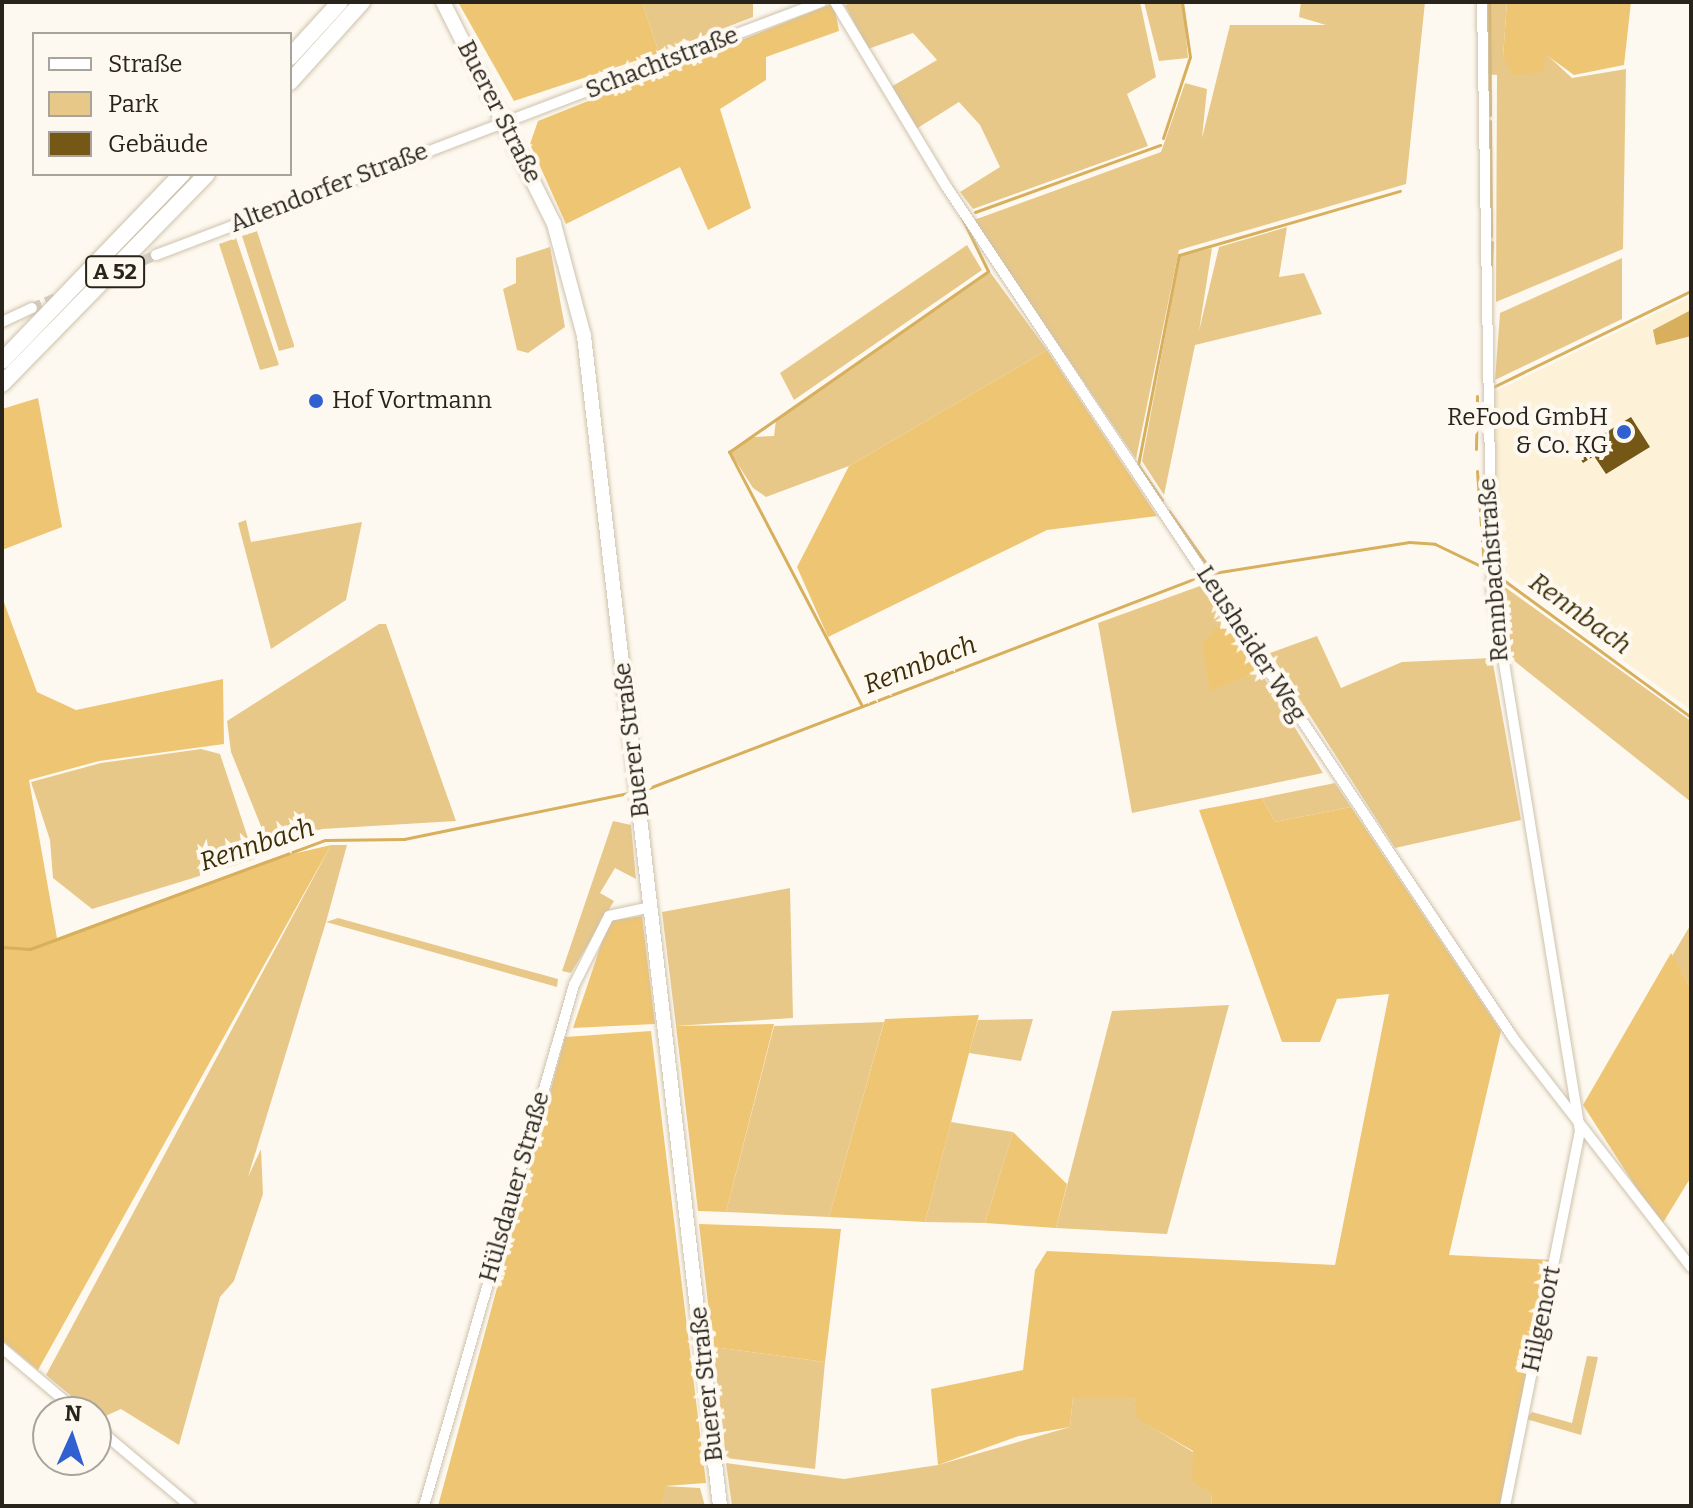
<!DOCTYPE html>
<html>
<head>
<meta charset="utf-8">
<style>
  body { margin:0 }
  #map { position:relative; width:1693px; height:1508px; overflow:hidden; background:#fef9f0; font-family:Bitter,serif }
  div>[style] { position:absolute }
  .built>* { inset:0; background:#fdf1d8 }
  .green>* { inset:0; background:#e8c889 }
  .forest>* { inset:0; background:#eec573 }
  .water>* { inset:0; background:#d7af5d }
  .stream>* { height:3px; margin:-1.5px; padding:0 1.5px; transform-origin:1.5px; border-radius:1.5px; background:#d7af5d }
  .building>* { inset:0; background:#755815 }
  .minor-tunnel>* { height:10px; margin-top:-5px; transform-origin:0; background:repeating-linear-gradient(90deg,#d3cec5 0 10px,transparent 0 15px) }
  .roads { filter:drop-shadow(0 0 2px #cec2ac) drop-shadow(0 0 2px #cec2ac) }
  .minor>* { height:10px; margin:-5px; padding:0 5px; transform-origin:5px; border-radius:5px; background:#fff }
  .major>* { height:14px; margin:-7px; padding:0 7px; transform-origin:7px; border-radius:7px; background:#fff }
  .highway>* { height:16px; margin:-8px; padding:0 8px; transform-origin:8px; border-radius:8px; background:#fff }
  .dots>* { width:22px; height:22px; translate:-50% -50%; box-sizing:border-box; border:4px solid #fef9f0; border-radius:50% }
  span { translate:-50% -50%; white-space:nowrap; text-align:center; line-height:1.15; -webkit-text-stroke:8px #fef9f0; paint-order:stroke }
  .shield-label span { padding:2px 6px; background:#fef9f0; border:2px solid; border-radius:6px; -webkit-text-stroke-width:0 }
  .shield-label { font-size:22px; color:#28231b; font-weight:700 }
  .street-label { font-size:24px; color:#28231b }
  .poi-label { font-size:24px; color:#28231b }
  .left { translate:0 -50%; text-align:left }
  .right { translate:-100% -50%; text-align:right }
  .water-label { font-size:26px; color:#3e2e08; font-style:italic }
  .frame { position:absolute; inset:0; border:4px solid #28231b; pointer-events:none }
  .legend { position:absolute; left:32px; top:32px; width:260px; height:144px; box-sizing:border-box; background:#fef9f0; border:2px solid #a8a39b; margin:0; padding:10px 14px; list-style:none; font-size:24px; color:#28231b }
  .legend li { display:flex; align-items:center; gap:16px; height:40px }
  .legend b { width:40px; border:2px solid #a8a39b }
  .north { position:absolute; left:32px; top:1396px; width:80px; height:80px; box-sizing:border-box; background:#fef9f0; border:2px solid #a8a39b; border-radius:50%; rotate:3deg; font-size:22px; font-weight:700; line-height:32px; text-align:center; color:#28231b }
  .north::after { content:''; display:block; margin:auto; width:28px; height:36px; background:#3161d0; clip-path:polygon(50% 0,100% 100%,50% 72%,0 100%) }
</style>
</head>
<body>
<div id="map">
  <div class="built">
    <i style="clip-path:polygon(1691px 296px,1691px 710px,1497px 568px,1488px 395px)"></i>
  </div>
  <div class="green">
    <i style="clip-path:polygon(642px 2px,753px 2px,753px 17px,659px 53px)"></i>
    <i style="clip-path:polygon(854px 2px,1140px 2px,1156px 77px,1127px 94px,1148px 146px,973px 209px,960px 192px,1000px 167px,980px 125px,959px 102px,916px 129px,891px 87px,937px 60px,913px 33px,868px 49px,845px 5px)"></i>
    <i style="clip-path:polygon(1144px 2px,1183px 2px,1188px 58px,1159px 61px)"></i>
    <i style="clip-path:polygon(1301px 2px,1425px 2px,1406px 184px,1179px 250px,1136px 459px,974px 220px,1161px 152px,1185px 83px,1207px 89px,1202px 138px,1230px 25px,1326px 25px,1299px 17px)"></i>
    <i style="clip-path:polygon(1485px 2px,1507px 2px,1503px 57px,1546px 54px,1572px 78px,1626px 69px,1623px 249px,1496px 302px,1497px 75px,1486px 74px)"></i>
    <i style="clip-path:polygon(1287px 227px,1279px 277px,1304px 273px,1322px 314px,1195px 345px,1164px 495px,1142px 461px,1180px 256px,1212px 248px,1199px 331px,1219px 247px)"></i>
    <i style="clip-path:polygon(257px 231px,294px 345px,294px 347px,279px 351px,242px 236px)"></i>
    <i style="clip-path:polygon(236px 238px,279px 365px,260px 370px,219px 244px)"></i>
    <i style="clip-path:polygon(967px 245px,982px 270px,794px 400px,780px 373px)"></i>
    <i style="clip-path:polygon(550px 247px,565px 327px,528px 353px,517px 350px,503px 289px,516px 283px,516px 258px)"></i>
    <i style="clip-path:polygon(1622px 258px,1622px 319px,1495px 380px,1500px 313px)"></i>
    <i style="clip-path:polygon(990px 272px,1047px 350px,849px 466px,766px 497px,753px 488px,730px 452px,752px 437px,774px 436px,776px 420px)"></i>
    <i style="clip-path:polygon(246px 520px,251px 542px,362px 522px,346px 600px,271px 649px,238px 523px)"></i>
    <i style="clip-path:polygon(1498px 582px,1691px 721px,1691px 802px,1503px 652px)"></i>
    <i style="clip-path:polygon(1200px 586px,1222px 617px,1210px 690px,1260px 671px,1323px 773px,1132px 813px,1098px 623px)"></i>
    <i style="clip-path:polygon(379px 624px,386px 624px,456px 821px,322px 829px,269px 846px,231px 752px,227px 721px)"></i>
    <i style="clip-path:polygon(1317px 636px,1341px 688px,1402px 662px,1492px 658px,1521px 820px,1395px 848px,1270px 653px)"></i>
    <i style="clip-path:polygon(201px 749px,220px 754px,255px 859px,92px 909px,53px 878px,50px 840px,31px 782px,101px 763px)"></i>
    <i style="clip-path:polygon(1335px 783px,1351px 807px,1275px 822px,1262px 798px)"></i>
    <i style="clip-path:polygon(613px 821px,631px 825px,636px 879px,615px 868px,600px 893px,614px 901px,571px 973px,562px 971px)"></i>
    <i style="clip-path:polygon(331px 845px,347px 845px,326px 922px,338px 918px,558px 979px,557px 987px,326px 922px,248px 1177px,261px 1149px,263px 1194px,234px 1281px,220px 1297px,179px 1445px,121px 1409px,99px 1419px,46px 1375px)"></i>
    <i style="clip-path:polygon(790px 888px,793px 1018px,676px 1026px,662px 912px)"></i>
    <i style="clip-path:polygon(1691px 924px,1691px 989px,1672px 956px)"></i>
    <i style="clip-path:polygon(1229px 1005px,1167px 1234px,1056px 1228px,1112px 1011px)"></i>
    <i style="clip-path:polygon(1033px 1019px,1021px 1061px,969px 1053px,978px 1020px)"></i>
    <i style="clip-path:polygon(884px 1022px,829px 1217px,726px 1212px,774px 1026px)"></i>
    <i style="clip-path:polygon(951px 1122px,1013px 1132px,985px 1223px,925px 1222px)"></i>
    <i style="clip-path:polygon(713px 1347px,825px 1362px,815px 1469px,726px 1458px)"></i>
    <i style="clip-path:polygon(1587px 1356px,1598px 1357px,1581px 1435px,1526px 1419px,1532px 1412px,1572px 1423px)"></i>
    <i style="clip-path:polygon(1073px 1397px,1134px 1397px,1138px 1419px,1193px 1452px,1193px 1480px,1212px 1494px,1211px 1506px,732px 1506px,726px 1463px,844px 1479px,938px 1465px,1070px 1427px)"></i>
    <i style="clip-path:polygon(664px 1486px,700px 1488px,705px 1506px,662px 1506px)"></i>
  </div>
  <div class="forest">
    <i style="clip-path:polygon(458px 2px,642px 2px,659px 53px,514px 101px)"></i>
    <i style="clip-path:polygon(1507px 2px,1631px 2px,1624px 65px,1574px 75px,1545px 54px,1544px 72px,1513px 75px,1503px 57px)"></i>
    <i style="clip-path:polygon(834px 3px,839px 31px,766px 57px,766px 80px,720px 109px,751px 208px,708px 230px,680px 167px,566px 224px,530px 144px,538px 121px)"></i>
    <i style="clip-path:polygon(1047px 350px,1157px 516px,1047px 530px,828px 637px,797px 567px,849px 466px)"></i>
    <i style="clip-path:polygon(38px 398px,62px 527px,2px 550px,2px 409px)"></i>
    <i style="clip-path:polygon(2px 597px,37px 692px,76px 710px,223px 679px,224px 744px,99px 761px,29px 780px,57px 938px,271px 859px,331px 845px,38px 1370px,2px 1340px)"></i>
    <i style="clip-path:polygon(1216px 628px,1237px 629px,1260px 671px,1210px 691px,1202px 645px)"></i>
    <i style="clip-path:polygon(1262px 798px,1275px 822px,1351px 807px,1501px 1031px,1449px 1255px,1554px 1260px,1505px 1506px,1211px 1506px,1212px 1494px,1192px 1481px,1193px 1451px,1137px 1419px,1134px 1397px,1073px 1397px,1070px 1427px,1019px 1436px,938px 1465px,931px 1389px,1023px 1370px,1035px 1270px,1047px 1251px,1335px 1265px,1389px 994px,1337px 999px,1320px 1042px,1282px 1042px,1199px 810px)"></i>
    <i style="clip-path:polygon(642px 916px,655px 1024px,573px 1028px,609px 921px)"></i>
    <i style="clip-path:polygon(1671px 953px,1691px 989px,1691px 1177px,1661px 1226px,1583px 1105px)"></i>
    <i style="clip-path:polygon(979px 1015px,925px 1222px,829px 1217px,885px 1019px)"></i>
    <i style="clip-path:polygon(774px 1024px,726px 1212px,698px 1211px,676px 1026px)"></i>
    <i style="clip-path:polygon(651px 1031px,706px 1483px,665px 1486px,662px 1506px,438px 1506px,565px 1037px)"></i>
    <i style="clip-path:polygon(1013px 1132px,1067px 1184px,1056px 1228px,985px 1223px)"></i>
    <i style="clip-path:polygon(699px 1224px,841px 1229px,825px 1362px,713px 1347px)"></i>
  </div>
  <div class="water">
    <i style="clip-path:polygon(1691px 310px,1691px 336px,1656px 345px,1653px 330px)"></i>
  </div>
  <div class="stream">
    <i style="left:1489px;top:2px;width:113px;rotate:89.5deg"></i>
    <i style="left:1490px;top:121px;width:115px;rotate:89.5deg"></i>
    <i style="left:1163px;top:138px;width:85px;rotate:-71.6deg"></i>
    <i style="left:1190px;top:57px;width:56px;rotate:-98.3deg"></i>
    <i style="left:975px;top:212px;width:197px;rotate:-19.9deg"></i>
    <i style="left:1491px;top:266px;width:24px;rotate:-88deg"></i>
    <i style="left:1493px;top:387px;width:220px;rotate:-25.9deg"></i>
    <i style="left:1476px;top:449px;width:53px;rotate:-88.9deg"></i>
    <i style="left:1477px;top:471px;width:96px;rotate:85.8deg"></i>
    <i style="left:1162px;top:500px;width:42px;rotate:-124.4deg"></i>
    <i style="left:1138px;top:465px;width:214px;rotate:-79deg"></i>
    <i style="left:1179px;top:255px;width:230px;rotate:-16.2deg"></i>
    <i style="left:1169px;top:511px;width:75px;rotate:54.8deg"></i>
    <i style="left:1494px;top:573px;width:244px;rotate:36.2deg"></i>
    <i style="left:1207px;top:574px;width:205px;rotate:-9deg"></i>
    <i style="left:1409px;top:542px;width:26px;rotate:4deg"></i>
    <i style="left:1435px;top:544px;width:58px;rotate:25.7deg"></i>
    <i style="left:862px;top:706px;width:287px;rotate:-117.6deg"></i>
    <i style="left:729px;top:452px;width:316px;rotate:-34.9deg"></i>
    <i style="left:988px;top:271px;width:61px;rotate:-116.1deg"></i>
    <i style="left:649px;top:788px;width:594px;rotate:-21deg"></i>
    <i style="left:2px;top:947px;width:28px;rotate:4deg"></i>
    <i style="left:30px;top:949px;width:314px;rotate:-20.3deg"></i>
    <i style="left:325px;top:840px;width:79px;rotate:-0.7deg"></i>
    <i style="left:404px;top:839px;width:229px;rotate:-11.6deg"></i>
  </div>
  <div class="building">
    <i style="clip-path:polygon(1631px 417px,1650px 447px,1606px 474px,1594px 456px,1583px 463px,1576px 451px)"></i>
  </div>
  <div class="minor-tunnel">
    <i style="left:115px;top:273px;width:45px;rotate:-23.7deg"></i>
    <i style="left:32px;top:308px;width:30px;rotate:-23deg"></i>
  </div>
  <div class="roads">
    <div class="minor">
      <i style="left:835px;top:2px;width:215px;rotate:58.9deg"></i>
      <i style="left:946px;top:186px;width:1025px;rotate:56.34deg"></i>
      <i style="left:1514px;top:1039px;width:289px;rotate:52.2deg"></i>
      <i style="left:1482px;top:2px;width:587px;rotate:89.02deg"></i>
      <i style="left:1492px;top:589px;width:549px;rotate:80.78deg"></i>
      <i style="left:1580px;top:1131px;width:382px;rotate:101.3deg"></i>
      <i style="left:156px;top:255px;width:712px;rotate:-20.83deg"></i>
      <i style="left:2px;top:322px;width:33px;rotate:-25deg"></i>
      <i style="left:2px;top:1348px;width:99px;rotate:40.1deg"></i>
      <i style="left:96px;top:1427px;width:123px;rotate:40deg"></i>
      <i style="left:424px;top:1506px;width:542px;rotate:-73.94deg"></i>
      <i style="left:574px;top:985px;width:77px;rotate:-63.1deg"></i>
      <i style="left:609px;top:916px;width:43px;rotate:-12.1deg"></i>
    </div>
    <div class="major">
      <i style="left:443px;top:2px;width:248px;rotate:63.4deg"></i>
      <i style="left:554px;top:224px;width:116px;rotate:75deg"></i>
      <i style="left:584px;top:336px;width:1178px;rotate:83.37deg"></i>
    </div>
    <div class="highway">
      <i style="left:290px;top:57px;width:74px;rotate:-47.7deg"></i>
      <i style="left:290px;top:82px;width:108px;rotate:-48deg"></i>
      <i style="left:2px;top:361px;width:260px;rotate:-46.1deg"></i>
      <i style="left:2px;top:384px;width:293px;rotate:-45.7deg"></i>
    </div>
  </div>
  <div class="dots">
    <i style="left:316px;top:401px;background:#3161d0"></i>
    <i style="left:1624px;top:432px;background:#3161d0"></i>
  </div>
  <div class="shield-label">
    <span style="left:115px;top:272px">A 52</span>
  </div>
  <div class="street-label">
    <span style="left:662px;top:63px;rotate:-21deg">Schachtstraße</span>
    <span style="left:499px;top:112px;rotate:63deg">Buerer Straße</span>
    <span style="left:329px;top:188px;rotate:-21deg">Altendorfer Straße</span>
    <span style="left:1494px;top:570px;rotate:-94deg">Rennbachstraße</span>
    <span style="left:1251px;top:644px;rotate:57deg">Leusheider Weg</span>
    <span style="left:632px;top:740px;rotate:-97deg">Buerer Straße</span>
    <span style="left:515px;top:1187px;rotate:-74deg">Hülsdauer Straße</span>
    <span style="left:1542px;top:1319px;rotate:-78deg">Hilgenort</span>
    <span style="left:707px;top:1384px;rotate:-96deg">Buerer Straße</span>
  </div>
  <div class="poi-label">
    <span class="left" style="left:332px;top:401px">Hof Vortmann</span>
    <span class="right" style="left:1608px;top:432px">ReFood GmbH<br>&amp; Co. KG</span>
  </div>
  <div class="water-label">
    <span style="left:1580px;top:614px;rotate:36deg">Rennbach</span>
    <span style="left:920px;top:665px;rotate:-21deg">Rennbach</span>
    <span style="left:257px;top:845px;rotate:-18deg">Rennbach</span>
  </div>
  <div class="frame"></div>
  <ul class="legend">
  <li><b style="height:10px;background:#fff"></b>Straße</li>
  <li><b style="height:22px;background:#e8c889"></b>Park</li>
  <li><b style="height:22px;background:#755815"></b>Gebäude</li>
  </ul>
  <div class="north">N</div>
</div>
</body>
</html>
